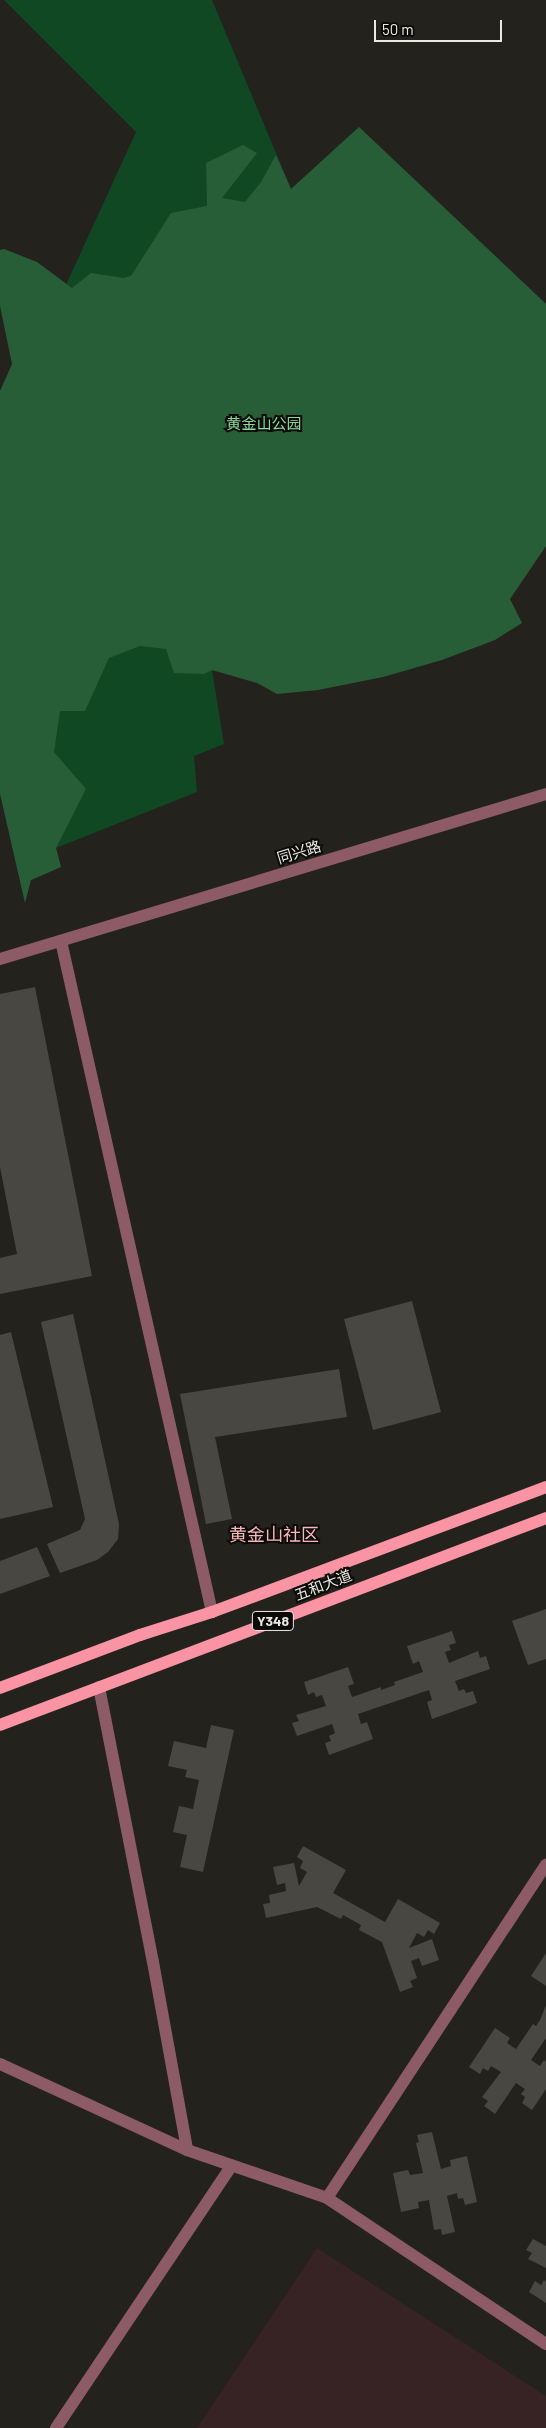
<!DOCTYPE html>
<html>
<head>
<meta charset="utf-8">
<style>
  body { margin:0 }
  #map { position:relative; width:546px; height:2428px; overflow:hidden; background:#23221d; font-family:Barlow,"Noto Sans SC",sans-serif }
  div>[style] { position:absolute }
  .education>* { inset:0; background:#372323 }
  .green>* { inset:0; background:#0f4823 }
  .forest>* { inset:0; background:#275e37 }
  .building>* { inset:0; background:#494742 }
  .minor>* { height:12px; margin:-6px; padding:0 6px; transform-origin:6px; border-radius:6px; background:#8d5b63 }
  .tertiary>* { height:12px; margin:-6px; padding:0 6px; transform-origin:6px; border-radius:6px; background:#8d5b63 }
  .primary>* { height:12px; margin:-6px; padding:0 6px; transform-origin:6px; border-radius:6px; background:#fa93a4 }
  span { translate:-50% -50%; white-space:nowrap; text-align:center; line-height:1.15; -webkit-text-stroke:4px #0c0b09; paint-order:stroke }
  .shield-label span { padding:1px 4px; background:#0c0b09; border:1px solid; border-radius:4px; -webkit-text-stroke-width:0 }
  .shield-label { font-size:14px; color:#eae9e5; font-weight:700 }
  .park-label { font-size:15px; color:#8ada9c }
  .street-label { font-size:15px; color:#eae9e5 }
  .quarter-label { font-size:18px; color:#fbb7b6 }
  .scale { position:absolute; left:374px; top:20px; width:128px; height:22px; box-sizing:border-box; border:2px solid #eae9e5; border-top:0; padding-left:6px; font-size:15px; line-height:18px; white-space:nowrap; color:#eae9e5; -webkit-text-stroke:4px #0c0b09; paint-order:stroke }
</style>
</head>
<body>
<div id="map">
  <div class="education">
    <i style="clip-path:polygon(317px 2248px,546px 2396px,546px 2428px,197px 2428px)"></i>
  </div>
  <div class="green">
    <i style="clip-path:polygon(4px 0,212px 0,291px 189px,359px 127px,546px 304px,546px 546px,212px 670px,224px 744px,194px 756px,197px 792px,56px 848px,61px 867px,31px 880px,0 429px,136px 132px)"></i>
  </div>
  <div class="forest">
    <i style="clip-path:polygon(359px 127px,546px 304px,546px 546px,510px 599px,522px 623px,495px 640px,442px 660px,383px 677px,318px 690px,277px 694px,257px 683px,212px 670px,204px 674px,174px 673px,166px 649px,140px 646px,109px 658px,85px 711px,60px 711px,54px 752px,86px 789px,56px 848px,61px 867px,31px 880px,25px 903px,0 794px,0 391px,12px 364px,0 306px,0 250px,4px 249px,37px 262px,72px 288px,91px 273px,123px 278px,131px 276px,171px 213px,207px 206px,206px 163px,243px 145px,257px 153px,222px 198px,245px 202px,261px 182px,276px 155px,291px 189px)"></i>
  </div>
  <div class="building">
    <i style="clip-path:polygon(35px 987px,92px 1276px,0 1294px,0 1258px,17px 1254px,0 1167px,0 994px)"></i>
    <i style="clip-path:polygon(412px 1301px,441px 1412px,373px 1430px,344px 1319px)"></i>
    <i style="clip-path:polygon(73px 1314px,119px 1524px,118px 1539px,108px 1552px,97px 1560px,60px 1573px,47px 1544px,80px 1530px,85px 1519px,41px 1322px)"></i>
    <i style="clip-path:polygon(11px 1332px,53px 1507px,0 1519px,0 1335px)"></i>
    <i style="clip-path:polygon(339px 1369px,347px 1417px,215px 1437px,232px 1519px,206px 1524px,180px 1394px)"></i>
    <i style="clip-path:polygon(37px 1547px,50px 1576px,0 1594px,0 1561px)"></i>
    <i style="clip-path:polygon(546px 1609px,546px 1659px,528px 1665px,512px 1621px)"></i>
    <i style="clip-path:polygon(452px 1631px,456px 1643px,449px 1645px,451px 1650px,445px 1652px,449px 1663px,478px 1651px,480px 1658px,486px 1656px,490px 1669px,455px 1681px,459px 1691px,464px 1689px,466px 1693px,473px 1691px,477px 1703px,432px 1719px,427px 1702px,432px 1700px,429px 1690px,358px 1714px,361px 1724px,367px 1722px,373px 1739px,329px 1755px,325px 1743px,331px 1741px,329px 1736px,335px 1733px,332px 1724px,297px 1736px,292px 1723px,299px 1721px,296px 1715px,326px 1706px,322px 1695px,316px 1697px,314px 1692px,308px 1695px,304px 1682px,348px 1667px,354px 1684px,348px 1686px,352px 1697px,381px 1687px,381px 1690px,395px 1685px,394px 1682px,423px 1672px,419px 1661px,413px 1664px,407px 1646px)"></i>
    <i style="clip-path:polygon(211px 1725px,234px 1730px,203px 1872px,180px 1867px,187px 1835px,173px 1832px,179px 1806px,193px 1809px,199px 1780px,185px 1777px,187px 1770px,168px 1766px,174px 1741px,206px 1748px)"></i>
    <i style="clip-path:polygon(303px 1846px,346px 1870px,333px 1893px,385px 1922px,398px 1899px,440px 1923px,434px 1934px,428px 1930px,424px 1937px,417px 1933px,409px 1948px,432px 1939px,439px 1960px,422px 1966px,419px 1958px,411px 1961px,417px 1978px,410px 1981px,413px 1987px,400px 1992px,382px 1942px,359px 1930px,361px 1925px,343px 1915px,341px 1919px,317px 1907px,266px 1918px,263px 1904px,270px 1903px,269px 1895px,286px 1891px,285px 1883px,277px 1885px,273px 1867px,294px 1863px,299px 1886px,307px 1872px,300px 1868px,303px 1861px,297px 1857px)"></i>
    <i style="clip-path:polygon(546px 1953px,546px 1986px,531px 1976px)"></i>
    <i style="clip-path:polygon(546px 2005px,546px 2038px,531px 2060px,540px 2066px,544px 2060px,546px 2062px,546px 2089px,532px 2110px,522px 2103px,525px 2097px,521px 2094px,525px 2089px,516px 2083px,495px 2114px,484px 2106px,488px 2101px,482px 2097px,501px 2072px,491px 2066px,488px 2071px,483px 2068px,480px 2074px,469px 2067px,495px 2028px,510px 2038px,507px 2043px,516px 2049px,533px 2024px,536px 2026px,540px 2020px)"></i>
    <i style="clip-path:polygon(432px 2132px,441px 2169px,451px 2166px,450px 2160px,467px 2156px,477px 2202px,465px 2205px,463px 2198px,458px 2199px,457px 2193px,447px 2196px,455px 2232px,442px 2235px,441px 2229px,434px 2230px,429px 2200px,418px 2202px,419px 2208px,401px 2212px,393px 2173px,408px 2170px,410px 2175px,423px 2173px,416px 2143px,419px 2142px,417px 2135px)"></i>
    <i style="clip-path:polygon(533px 2239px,546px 2246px,546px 2268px,528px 2259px,532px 2253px,526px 2250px)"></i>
    <i style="clip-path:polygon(544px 2280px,546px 2282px,546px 2303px,529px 2292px,535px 2281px,541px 2285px)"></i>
  </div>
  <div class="minor">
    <i style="left:99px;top:1687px;width:280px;rotate:78.9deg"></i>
    <i style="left:153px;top:1962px;width:191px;rotate:79.7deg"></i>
    <i style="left:0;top:2064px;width:206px;rotate:24.7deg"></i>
    <i style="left:187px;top:2150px;width:148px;rotate:18.9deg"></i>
    <i style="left:327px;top:2198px;width:263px;rotate:33.7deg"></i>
    <i style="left:327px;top:2198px;width:399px;rotate:-56.7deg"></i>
    <i style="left:56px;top:2428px;width:316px;rotate:-56.2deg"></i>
  </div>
  <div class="tertiary">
    <i style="left:61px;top:941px;width:688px;rotate:77.32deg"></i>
    <i style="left:0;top:959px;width:570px;rotate:-16.81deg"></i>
  </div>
  <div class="primary">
    <i style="left:0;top:1688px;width:150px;rotate:-20.7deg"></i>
    <i style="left:140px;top:1635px;width:76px;rotate:-17.7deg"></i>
    <i style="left:212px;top:1612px;width:357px;rotate:-20.5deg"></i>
    <i style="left:0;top:1725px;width:584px;rotate:-20.76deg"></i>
  </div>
  <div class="shield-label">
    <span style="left:273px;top:1621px">Y348</span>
  </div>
  <div class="park-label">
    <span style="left:264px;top:424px">黄金山公园</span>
  </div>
  <div class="street-label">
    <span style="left:299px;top:852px;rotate:-17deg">同兴路</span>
    <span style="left:323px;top:1585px;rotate:-21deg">五和大道</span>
  </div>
  <div class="quarter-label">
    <span style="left:274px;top:1534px">黄金山社区</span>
  </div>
  <div class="scale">50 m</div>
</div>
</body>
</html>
